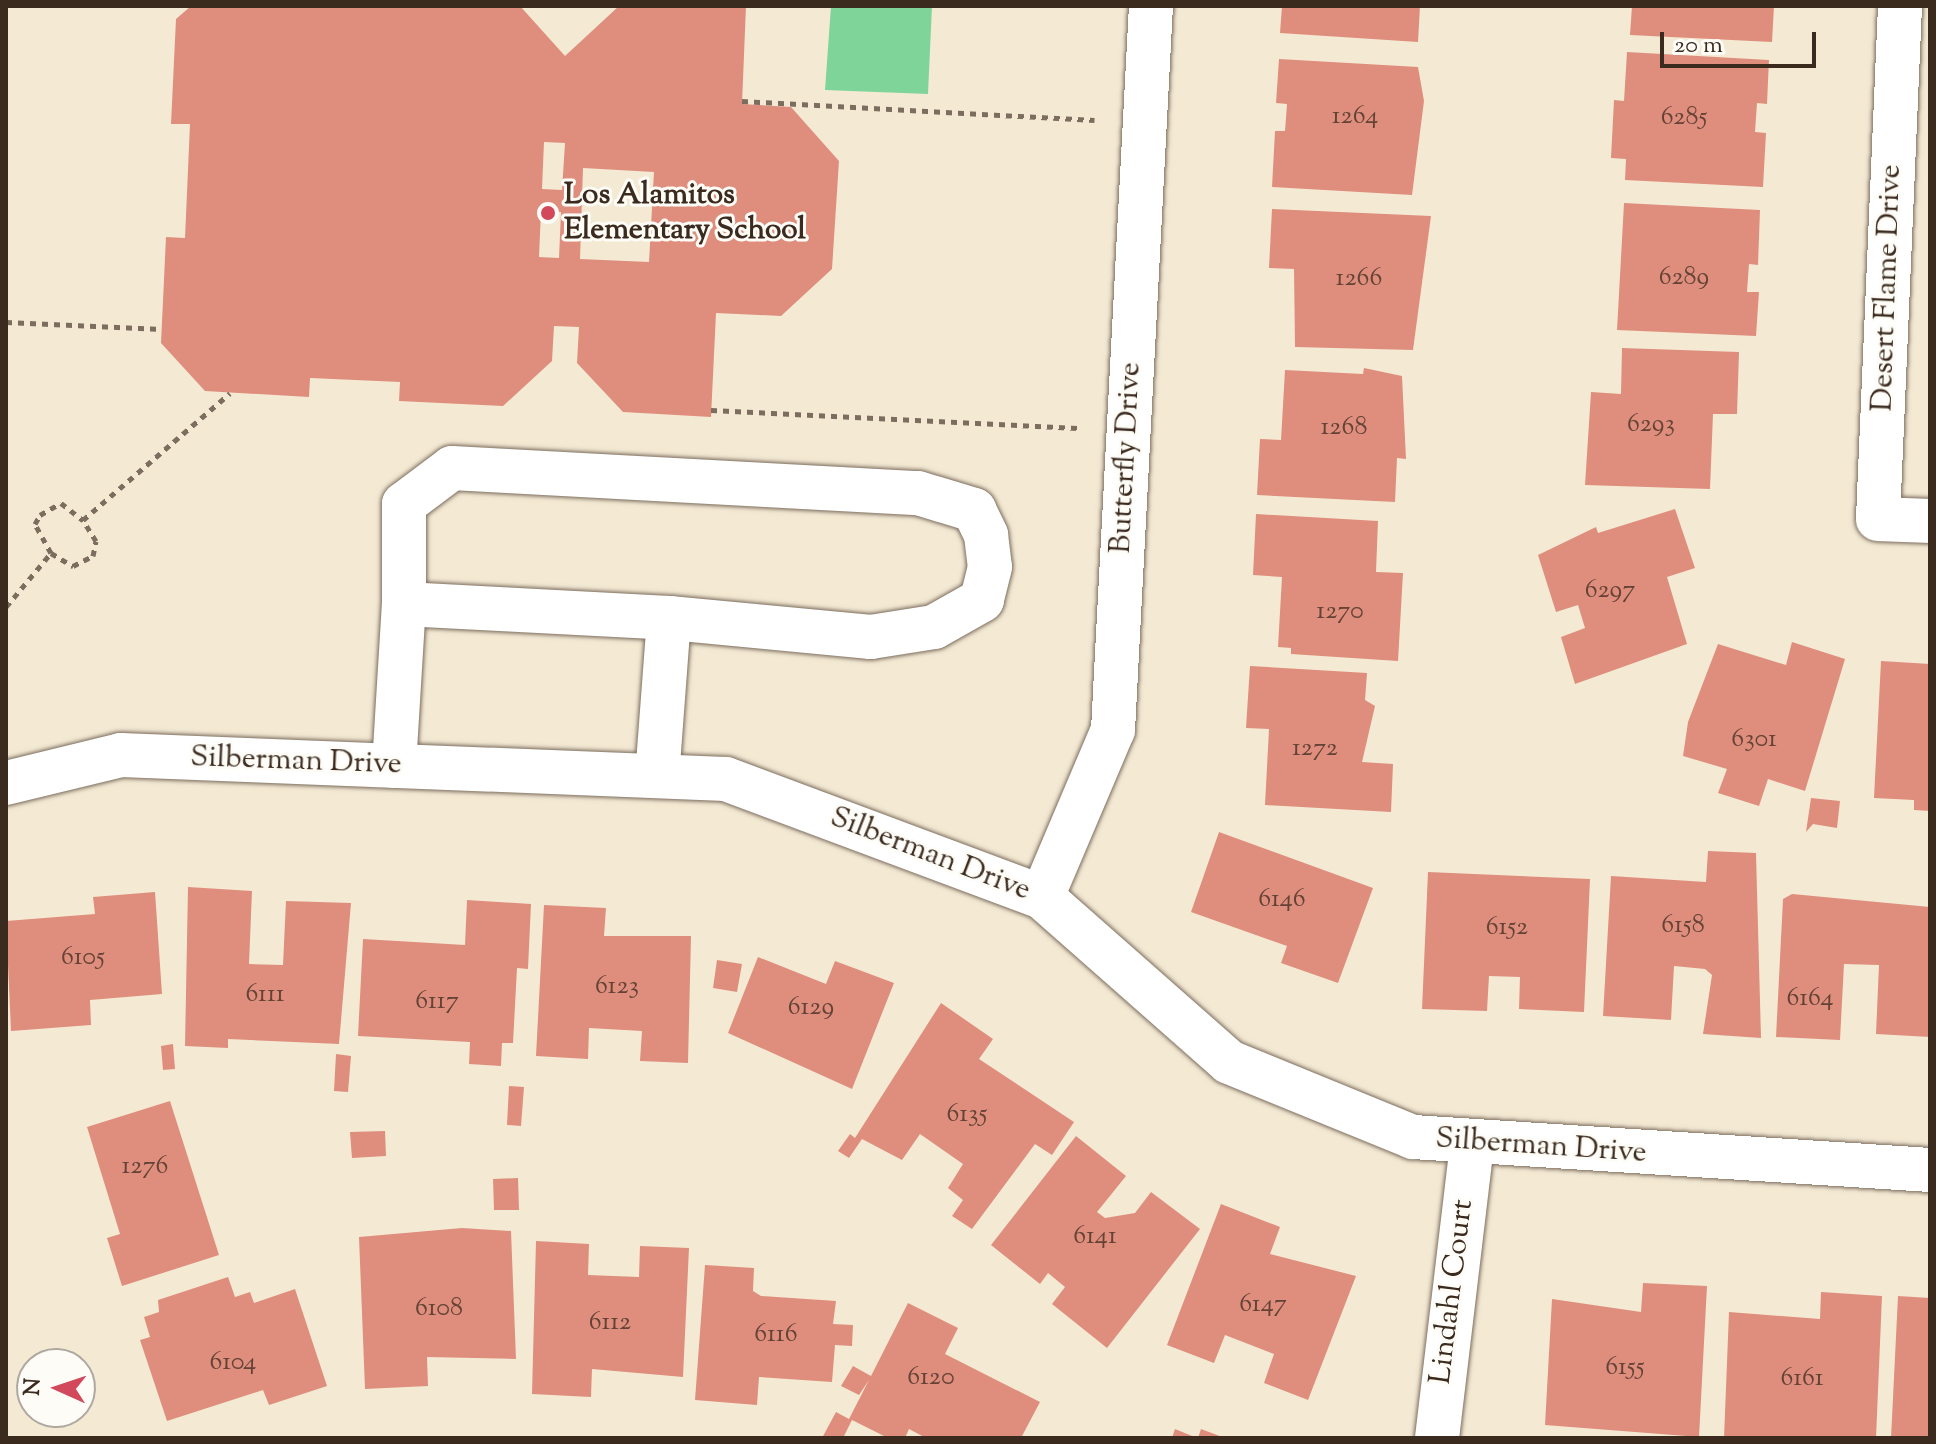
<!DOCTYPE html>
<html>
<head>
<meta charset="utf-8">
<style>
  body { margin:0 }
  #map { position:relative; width:1936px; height:1444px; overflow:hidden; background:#f4ead4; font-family:"Sorts Mill Goudy",serif }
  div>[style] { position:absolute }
  .green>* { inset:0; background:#7fd599 }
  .building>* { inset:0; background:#df8e7d }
  .path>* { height:5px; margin-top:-2.5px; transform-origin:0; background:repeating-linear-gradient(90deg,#7c6d5e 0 6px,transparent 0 12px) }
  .roads { filter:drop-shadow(0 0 2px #7c6d5e) drop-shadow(0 0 2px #7c6d5e) }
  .minor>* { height:44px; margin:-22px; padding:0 22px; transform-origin:22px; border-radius:22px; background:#fff }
  .dots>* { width:22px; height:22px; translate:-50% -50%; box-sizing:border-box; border:4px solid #fdfcf7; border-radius:50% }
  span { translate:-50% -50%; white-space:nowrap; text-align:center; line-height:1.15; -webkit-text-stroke:6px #fdfcf7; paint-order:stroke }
  .number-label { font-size:26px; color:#644336 }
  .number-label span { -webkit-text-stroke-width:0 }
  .poi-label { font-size:30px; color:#3b2a1e; font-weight:700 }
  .left { translate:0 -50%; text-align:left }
  .street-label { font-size:30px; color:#3b2a1e }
  .frame { position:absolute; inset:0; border:8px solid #3b2a1e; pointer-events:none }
  .north { position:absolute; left:16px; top:1348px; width:80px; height:80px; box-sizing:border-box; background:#fdfcf7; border:2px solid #afa8a0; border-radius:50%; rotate:273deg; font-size:22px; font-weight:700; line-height:32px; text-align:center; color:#3b2a1e }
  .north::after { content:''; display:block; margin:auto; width:28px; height:36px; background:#d1495b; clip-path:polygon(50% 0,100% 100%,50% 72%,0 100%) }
  .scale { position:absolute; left:1660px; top:32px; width:156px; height:36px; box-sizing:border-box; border:4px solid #3b2a1e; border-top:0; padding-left:10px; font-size:24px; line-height:28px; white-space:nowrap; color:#3b2a1e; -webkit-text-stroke:6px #fdfcf7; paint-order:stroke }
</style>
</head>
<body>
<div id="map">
  <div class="green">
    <i style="clip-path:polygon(831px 6px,932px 6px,928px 94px,825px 90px)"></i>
  </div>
  <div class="building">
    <i style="clip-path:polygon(evenodd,191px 6px,520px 6px,565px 56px,619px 6px,746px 6px,742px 104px,791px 107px,839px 161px,832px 269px,781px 316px,716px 313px,711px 417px,623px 412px,577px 363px,579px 327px,554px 326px,552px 361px,503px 406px,399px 401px,400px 382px,310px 378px,309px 397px,205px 391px,161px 343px,166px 237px,185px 238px,190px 124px,171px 124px,176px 19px,191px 6px,544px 142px,565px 143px,562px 190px,542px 189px,544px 142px,191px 6px,583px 168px,654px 172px,649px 262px,580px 259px,583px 168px,191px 6px,541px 211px,561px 212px,559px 258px,539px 257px,541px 211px)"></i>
    <i style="clip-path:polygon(1282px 6px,1420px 6px,1418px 42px,1280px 33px)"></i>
    <i style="clip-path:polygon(1632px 6px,1774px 6px,1772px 42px,1630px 35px)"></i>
    <i style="clip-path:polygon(1627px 52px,1769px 60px,1767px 104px,1757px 103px,1755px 132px,1766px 133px,1763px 187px,1625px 180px,1626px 159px,1611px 158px,1614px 100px,1624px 101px)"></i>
    <i style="clip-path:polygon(1279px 59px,1418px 67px,1424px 101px,1412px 195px,1272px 187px,1275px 131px,1285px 131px,1287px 104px,1276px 103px)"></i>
    <i style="clip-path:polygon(1624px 203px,1760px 210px,1758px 265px,1749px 264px,1747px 292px,1759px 292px,1756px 336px,1617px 330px)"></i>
    <i style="clip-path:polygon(1272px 209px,1431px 216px,1413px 350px,1295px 347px,1294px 269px,1269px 268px)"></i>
    <i style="clip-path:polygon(1622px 348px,1739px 352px,1737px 414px,1713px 414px,1710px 489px,1585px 485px,1591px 392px,1621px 394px)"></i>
    <i style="clip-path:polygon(1364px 368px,1402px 376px,1406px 459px,1397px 458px,1395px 502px,1257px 495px,1260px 439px,1281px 440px,1285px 370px,1363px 374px)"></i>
    <i style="clip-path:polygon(1675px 509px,1695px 568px,1667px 577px,1687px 644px,1575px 684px,1561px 637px,1585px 628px,1578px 605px,1556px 612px,1538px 555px,1596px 527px,1598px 533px)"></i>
    <i style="clip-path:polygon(1256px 514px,1378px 521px,1376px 572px,1403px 573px,1398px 661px,1291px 654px,1291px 648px,1278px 647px,1282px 577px,1253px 575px)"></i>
    <i style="clip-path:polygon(1792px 642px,1845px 659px,1805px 791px,1768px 779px,1759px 806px,1718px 793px,1727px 769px,1683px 756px,1688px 722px,1718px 644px,1786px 665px)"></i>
    <i style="clip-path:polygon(1881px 661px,1930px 664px,1930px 811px,1914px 810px,1914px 800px,1874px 798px)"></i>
    <i style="clip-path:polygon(1250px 666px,1367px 673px,1365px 700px,1375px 706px,1362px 762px,1393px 764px,1391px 812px,1265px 805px,1269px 729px,1246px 728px)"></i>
    <i style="clip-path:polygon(1811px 798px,1840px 801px,1837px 828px,1813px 824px,1806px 832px)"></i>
    <i style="clip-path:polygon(1219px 832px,1373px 888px,1338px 983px,1281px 963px,1287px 946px,1191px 912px)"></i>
    <i style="clip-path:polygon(1708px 851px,1756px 853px,1761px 1038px,1703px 1034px,1712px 975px,1705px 969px,1674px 966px,1671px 1020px,1603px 1016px,1611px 876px,1706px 882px)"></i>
    <i style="clip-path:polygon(1428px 872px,1590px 879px,1584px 1012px,1519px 1009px,1520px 977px,1489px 976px,1487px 1011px,1422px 1009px)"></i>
    <i style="clip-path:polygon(188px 887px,252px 891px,249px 964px,283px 965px,286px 901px,351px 903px,339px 1044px,228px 1039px,228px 1048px,185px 1046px)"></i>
    <i style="clip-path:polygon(155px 892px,162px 994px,90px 1000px,91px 1025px,11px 1031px,6px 921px,95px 914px,93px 897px)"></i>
    <i style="clip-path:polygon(1792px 894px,1930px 907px,1930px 1037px,1876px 1034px,1879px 965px,1844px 964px,1840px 1040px,1776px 1037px,1783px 899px)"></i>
    <i style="clip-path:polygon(467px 900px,531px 904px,528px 969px,517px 968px,513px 1043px,502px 1043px,501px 1066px,469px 1064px,470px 1042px,358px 1036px,363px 939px,465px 945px)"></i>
    <i style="clip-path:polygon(544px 905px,606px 908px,604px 936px,691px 936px,688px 1063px,640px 1061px,642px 1031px,589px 1028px,588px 1059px,536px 1056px)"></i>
    <i style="clip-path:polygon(758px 957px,826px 984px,835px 961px,894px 983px,852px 1089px,728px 1033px)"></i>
    <i style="clip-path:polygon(717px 960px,742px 964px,737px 992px,713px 988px)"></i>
    <i style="clip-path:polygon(941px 1003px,993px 1039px,979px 1059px,1074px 1122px,1052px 1155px,1035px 1144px,972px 1229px,952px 1216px,963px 1200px,948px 1188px,963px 1164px,920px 1134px,902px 1160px,862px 1139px,849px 1158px,838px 1151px,850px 1134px,855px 1138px)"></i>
    <i style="clip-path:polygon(173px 1044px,175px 1069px,163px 1070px,161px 1046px)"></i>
    <i style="clip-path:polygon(336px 1054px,351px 1056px,348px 1092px,334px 1091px)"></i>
    <i style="clip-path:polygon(509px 1086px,524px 1087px,521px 1126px,507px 1125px)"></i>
    <i style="clip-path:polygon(170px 1101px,219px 1255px,122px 1286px,107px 1238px,120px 1234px,87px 1127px)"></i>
    <i style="clip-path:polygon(385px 1131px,386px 1156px,352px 1158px,350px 1132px)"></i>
    <i style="clip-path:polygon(1076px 1136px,1126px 1176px,1097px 1212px,1105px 1218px,1135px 1213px,1151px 1192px,1200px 1229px,1107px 1348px,1052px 1304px,1065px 1287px,1048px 1273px,1040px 1284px,991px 1245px)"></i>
    <i style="clip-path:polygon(518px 1178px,519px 1210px,494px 1210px,493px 1179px)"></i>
    <i style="clip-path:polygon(1221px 1204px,1280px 1227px,1270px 1254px,1356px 1276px,1308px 1400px,1264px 1383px,1274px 1354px,1225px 1335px,1214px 1363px,1167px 1345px)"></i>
    <i style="clip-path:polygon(462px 1228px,511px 1231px,516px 1359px,427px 1357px,428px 1386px,365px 1389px,359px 1237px)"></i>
    <i style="clip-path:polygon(536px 1241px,589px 1244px,588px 1275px,639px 1277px,640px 1246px,689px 1248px,683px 1377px,592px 1369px,591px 1397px,532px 1394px)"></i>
    <i style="clip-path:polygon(705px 1265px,754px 1268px,753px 1291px,761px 1296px,836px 1301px,833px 1324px,853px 1325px,852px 1346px,835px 1345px,832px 1382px,759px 1377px,757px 1405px,695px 1400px)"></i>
    <i style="clip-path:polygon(228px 1277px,235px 1297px,250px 1292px,254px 1303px,295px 1289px,327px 1386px,269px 1405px,263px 1390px,167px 1421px,140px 1340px,150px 1337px,144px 1317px,159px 1312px,158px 1300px)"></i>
    <i style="clip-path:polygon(1643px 1283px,1707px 1286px,1699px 1437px,1545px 1425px,1552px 1299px,1641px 1312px)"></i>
    <i style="clip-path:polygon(1821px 1292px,1882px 1296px,1876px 1438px,1724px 1438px,1729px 1312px,1820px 1319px)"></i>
    <i style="clip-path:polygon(1898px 1296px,1930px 1298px,1930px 1438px,1891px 1438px)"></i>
    <i style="clip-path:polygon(908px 1303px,958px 1328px,945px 1354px,1040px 1402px,1021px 1438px,926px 1438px,909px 1429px,905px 1438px,888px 1438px,852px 1420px,843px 1438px,822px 1438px,836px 1412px,849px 1419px,869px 1380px,859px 1395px,841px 1386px,853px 1366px,871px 1376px)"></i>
    <i style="clip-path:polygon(1175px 1429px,1197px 1438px,1172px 1438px)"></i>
    <i style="clip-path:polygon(1201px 1429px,1225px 1438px,1198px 1438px)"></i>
  </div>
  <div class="path">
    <i style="left:742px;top:101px;width:353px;rotate:3.1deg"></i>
    <i style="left:6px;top:322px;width:156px;rotate:2.6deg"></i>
    <i style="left:711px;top:410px;width:367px;rotate:2.8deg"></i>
    <i style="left:51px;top:553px;width:33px;rotate:-119deg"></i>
    <i style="left:35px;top:524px;width:10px;rotate:-61deg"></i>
    <i style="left:40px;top:515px;width:24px;rotate:-30deg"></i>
    <i style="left:61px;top:503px;width:28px;rotate:38deg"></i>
    <i style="left:6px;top:607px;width:70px;rotate:-50.2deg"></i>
    <i style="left:51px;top:553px;width:26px;rotate:31deg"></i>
    <i style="left:73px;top:566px;width:22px;rotate:-27deg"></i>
    <i style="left:93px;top:556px;width:15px;rotate:-79deg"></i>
    <i style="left:96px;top:541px;width:25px;rotate:-122deg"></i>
    <i style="left:83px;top:520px;width:194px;rotate:-40.8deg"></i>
  </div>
  <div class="roads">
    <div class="minor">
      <i style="left:1900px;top:6px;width:513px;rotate:92.46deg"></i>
      <i style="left:1878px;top:519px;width:52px;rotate:2.2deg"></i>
      <i style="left:404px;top:604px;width:100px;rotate:-90deg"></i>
      <i style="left:404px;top:504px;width:60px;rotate:-36.9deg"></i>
      <i style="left:452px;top:468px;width:467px;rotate:3.1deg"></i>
      <i style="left:918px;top:493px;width:59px;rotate:16.9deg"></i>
      <i style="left:974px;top:510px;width:28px;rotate:64deg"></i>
      <i style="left:986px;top:535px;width:32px;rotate:83deg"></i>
      <i style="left:990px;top:567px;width:34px;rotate:104deg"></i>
      <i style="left:982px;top:600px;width:55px;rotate:150.6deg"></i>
      <i style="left:934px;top:627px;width:64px;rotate:171deg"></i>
      <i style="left:871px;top:637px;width:203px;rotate:-174.6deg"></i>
      <i style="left:394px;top:766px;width:162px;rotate:-86.5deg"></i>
      <i style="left:404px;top:604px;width:265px;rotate:3deg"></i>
      <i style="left:669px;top:618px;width:158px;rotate:94.3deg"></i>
      <i style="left:6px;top:783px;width:118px;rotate:-13.7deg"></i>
      <i style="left:121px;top:755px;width:605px;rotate:2.27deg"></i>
      <i style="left:726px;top:779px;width:337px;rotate:20.5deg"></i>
      <i style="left:1042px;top:897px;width:249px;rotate:41.4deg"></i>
      <i style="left:1229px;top:1062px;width:199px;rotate:22.2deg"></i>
      <i style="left:1413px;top:1137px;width:518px;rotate:3.65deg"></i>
      <i style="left:1042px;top:897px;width:181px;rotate:-67deg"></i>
      <i style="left:1113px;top:730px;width:725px;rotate:-87deg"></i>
      <i style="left:1437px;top:1438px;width:295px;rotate:-83.2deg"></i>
    </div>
  </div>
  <div class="dots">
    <i style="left:548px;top:213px;background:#d1495b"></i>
  </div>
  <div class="number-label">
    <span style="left:1355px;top:117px">1264</span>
    <span style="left:1684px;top:118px">6285</span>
    <span style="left:1684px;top:278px">6289</span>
    <span style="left:1359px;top:279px">1266</span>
    <span style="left:1651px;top:425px">6293</span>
    <span style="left:1344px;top:428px">1268</span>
    <span style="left:1610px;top:591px">6297</span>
    <span style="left:1340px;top:612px">1270</span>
    <span style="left:1754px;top:740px">6301</span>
    <span style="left:1315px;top:749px">1272</span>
    <span style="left:1282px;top:900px">6146</span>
    <span style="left:1683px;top:926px">6158</span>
    <span style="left:1507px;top:928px">6152</span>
    <span style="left:83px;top:958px">6105</span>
    <span style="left:617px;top:987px">6123</span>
    <span style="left:265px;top:995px">6111</span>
    <span style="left:1810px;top:999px">6164</span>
    <span style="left:437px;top:1002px">6117</span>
    <span style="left:811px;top:1008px">6129</span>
    <span style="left:967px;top:1115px">6135</span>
    <span style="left:145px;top:1167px">1276</span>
    <span style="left:1095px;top:1237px">6141</span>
    <span style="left:1263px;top:1305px">6147</span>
    <span style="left:439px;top:1309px">6108</span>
    <span style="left:610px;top:1323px">6112</span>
    <span style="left:776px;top:1335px">6116</span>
    <span style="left:233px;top:1363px">6104</span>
    <span style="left:1625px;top:1368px">6155</span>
    <span style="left:931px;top:1378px">6120</span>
    <span style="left:1802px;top:1379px">6161</span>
  </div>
  <div class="poi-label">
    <span class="left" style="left:564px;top:213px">Los Alamitos<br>Elementary School</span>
  </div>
  <div class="street-label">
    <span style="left:1888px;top:288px;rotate:-88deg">Desert Flame Drive</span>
    <span style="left:1127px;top:458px;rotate:-87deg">Butterfly Drive</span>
    <span style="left:296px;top:762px;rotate:2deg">Silberman Drive</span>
    <span style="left:930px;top:855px;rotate:21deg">Silberman Drive</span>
    <span style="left:1541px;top:1147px;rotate:4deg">Silberman Drive</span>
    <span style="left:1453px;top:1292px;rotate:-83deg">Lindahl Court</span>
  </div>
  <div class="frame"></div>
  <div class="north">N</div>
  <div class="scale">20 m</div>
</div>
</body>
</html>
